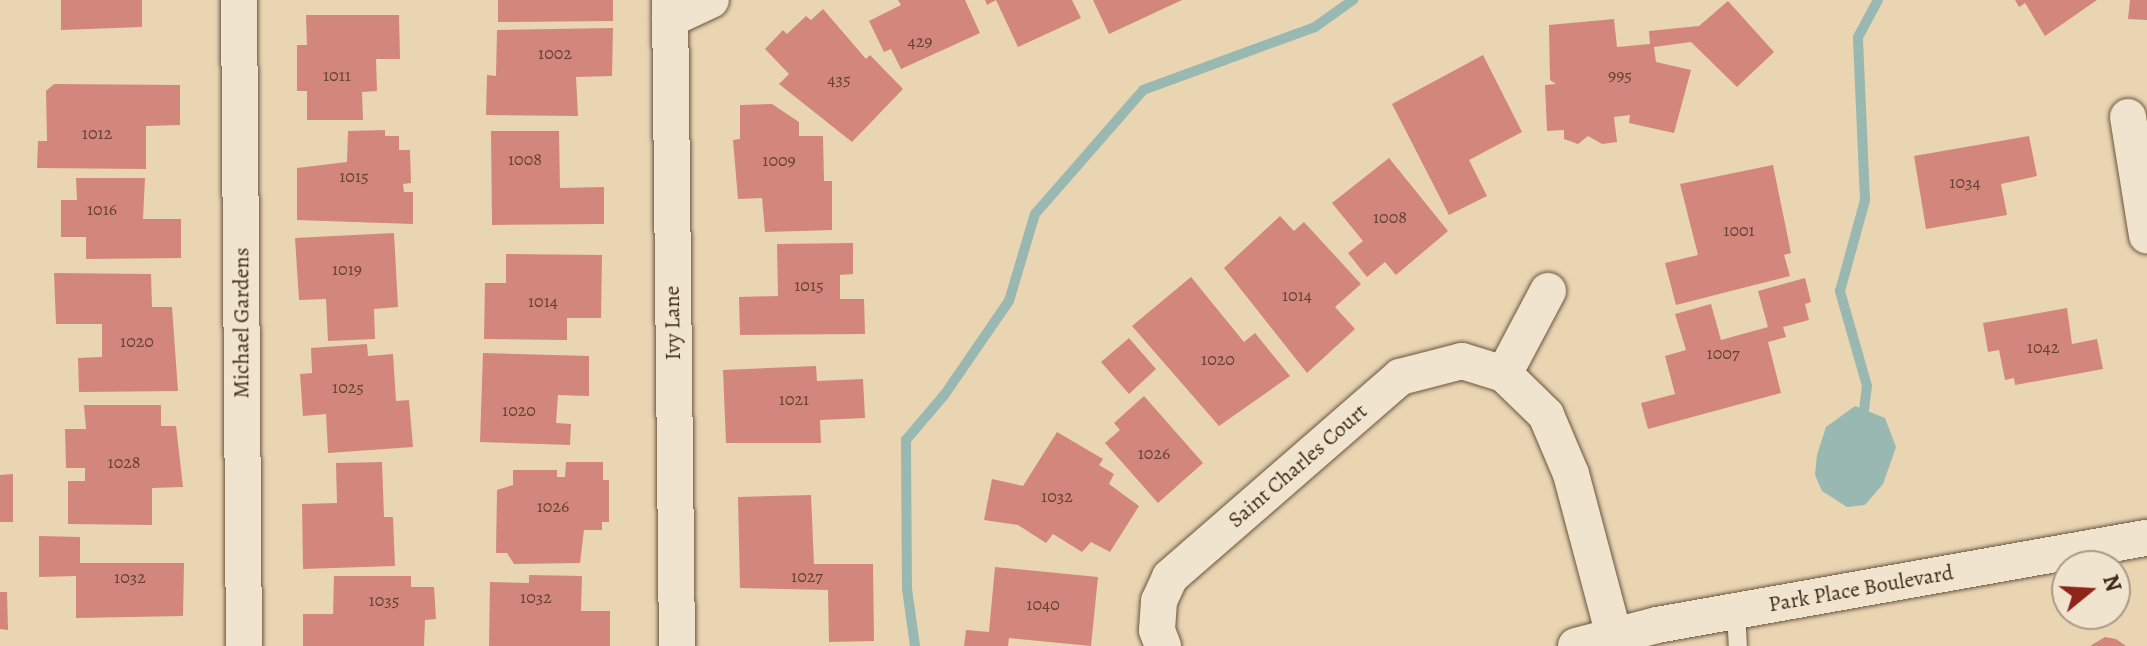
<!DOCTYPE html>
<html>
<head>
<meta charset="utf-8">
<style>
  body { margin:0 }
  #map { position:relative; width:2147px; height:646px; overflow:hidden; background:#ead5b3; font-family:Alegreya,serif }
  div>[style] { position:absolute }
  .water>* { inset:0; background:#98b8b1 }
  .stream>* { height:10px; margin:-5px; padding:0 5px; transform-origin:5px; border-radius:5px; background:#98b8b1 }
  .building>* { inset:0; background:#d2867c }
  .roads { filter:drop-shadow(0 0 2px #6a5640) drop-shadow(0 0 2px #6a5640) }
  .lane>* { height:18px; margin:-9px; padding:0 9px; transform-origin:9px; border-radius:9px; background:#f1e4ce }
  .street>* { height:36px; margin:-18px; padding:0 18px; transform-origin:18px; border-radius:18px; background:#f1e4ce }
  span { translate:-50% -50%; white-space:nowrap; text-align:center; line-height:1.15; -webkit-text-stroke:8px #f1e4ce; paint-order:stroke }
  .number-label { font-size:18px; color:#644232 }
  .number-label span { -webkit-text-stroke-width:0 }
  .street-label { font-size:22px; color:#402b1a }
  .north { position:absolute; left:2051px; top:550px; width:80px; height:80px; box-sizing:border-box; background:#f1e4ce; border:2px solid #aa9a86; border-radius:50%; rotate:72deg; font-size:22px; font-weight:700; line-height:32px; text-align:center; color:#402b1a }
  .north::after { content:''; display:block; margin:auto; width:28px; height:36px; background:#8f2418; clip-path:polygon(50% 0,100% 100%,50% 72%,0 100%) }
</style>
</head>
<body>
<div id="map">
  <div class="water">
    <i style="clip-path:polygon(1855px 406px,1885px 418px,1896px 447px,1883px 484px,1865px 505px,1847px 507px,1822px 491px,1815px 475px,1817px 455px,1826px 427px)"></i>
  </div>
  <div class="stream">
    <i style="left:1863px;top:418px;width:32px;rotate:-83deg"></i>
    <i style="left:1867px;top:386px;width:99px;rotate:-105.9deg"></i>
    <i style="left:1840px;top:291px;width:94px;rotate:-74.6deg"></i>
    <i style="left:1865px;top:200px;width:163px;rotate:-92.5deg"></i>
    <i style="left:1858px;top:37px;width:42px;rotate:-61.6deg"></i>
    <i style="left:915px;top:646px;width:58px;rotate:-98deg"></i>
    <i style="left:907px;top:589px;width:149px;rotate:-90.4deg"></i>
    <i style="left:906px;top:440px;width:60px;rotate:-49.7deg"></i>
    <i style="left:945px;top:394px;width:113px;rotate:-55.5deg"></i>
    <i style="left:1009px;top:301px;width:91px;rotate:-73.4deg"></i>
    <i style="left:1035px;top:214px;width:164px;rotate:-48.9deg"></i>
    <i style="left:1143px;top:90px;width:183px;rotate:-20.1deg"></i>
    <i style="left:1315px;top:27px;width:47px;rotate:-35.4deg"></i>
  </div>
  <div class="building">
    <i style="clip-path:polygon(61px 0,142px 0,142px 27px,61px 30px)"></i>
    <i style="clip-path:polygon(498px 0,613px 0,613px 21px,498px 22px)"></i>
    <i style="clip-path:polygon(898px 0,965px 0,980px 33px,901px 69px,891px 49px,884px 52px,869px 21px,901px 5px)"></i>
    <i style="clip-path:polygon(985px 0,1072px 0,1081px 18px,1018px 47px,996px 0,987px 5px)"></i>
    <i style="clip-path:polygon(1093px 0,1182px 0,1109px 34px)"></i>
    <i style="clip-path:polygon(2015px 0,2097px 0,2045px 36px,2025px 3px,2019px 7px)"></i>
    <i style="clip-path:polygon(2130px 0,2147px 0,2147px 20px,2128px 19px)"></i>
    <i style="clip-path:polygon(1728px 1px,1774px 52px,1737px 87px,1691px 42px,1654px 47px,1656px 62px,1691px 70px,1674px 133px,1629px 123px,1630px 115px,1614px 117px,1617px 142px,1602px 144px,1588px 136px,1578px 144px,1564px 139px,1564px 130px,1547px 131px,1545px 85px,1556px 84px,1550px 80px,1549px 25px,1614px 19px,1617px 47px,1650px 44px,1649px 31px,1699px 26px)"></i>
    <i style="clip-path:polygon(823px 9px,866px 59px,870px 55px,903px 89px,852px 142px,779px 84px,789px 74px,765px 49px,783px 30px,787px 34px,806px 16px,811px 20px)"></i>
    <i style="clip-path:polygon(306px 15px,399px 15px,400px 59px,376px 59px,377px 91px,362px 92px,363px 120px,307px 120px,307px 91px,297px 91px,297px 45px,307px 45px)"></i>
    <i style="clip-path:polygon(613px 28px,612px 76px,576px 77px,578px 116px,486px 115px,487px 75px,496px 76px,497px 30px)"></i>
    <i style="clip-path:polygon(1483px 55px,1522px 132px,1469px 160px,1487px 196px,1449px 215px,1392px 104px)"></i>
    <i style="clip-path:polygon(54px 84px,180px 85px,180px 125px,146px 126px,146px 169px,37px 168px,38px 141px,47px 141px,46px 91px)"></i>
    <i style="clip-path:polygon(772px 104px,799px 122px,799px 136px,823px 136px,824px 181px,832px 181px,832px 230px,765px 232px,762px 198px,738px 199px,733px 140px,740px 139px,740px 105px)"></i>
    <i style="clip-path:polygon(385px 130px,385px 136px,399px 136px,399px 150px,410px 150px,411px 183px,403px 184px,404px 192px,413px 192px,413px 224px,297px 220px,297px 168px,347px 162px,348px 131px)"></i>
    <i style="clip-path:polygon(491px 131px,559px 131px,560px 188px,604px 187px,604px 224px,492px 225px)"></i>
    <i style="clip-path:polygon(2029px 136px,2037px 176px,2001px 184px,2007px 215px,1926px 229px,1914px 156px)"></i>
    <i style="clip-path:polygon(1389px 158px,1448px 231px,1396px 275px,1385px 262px,1367px 277px,1348px 253px,1363px 241px,1332px 203px)"></i>
    <i style="clip-path:polygon(1773px 165px,1791px 253px,1784px 255px,1790px 276px,1676px 305px,1665px 263px,1698px 255px,1680px 184px)"></i>
    <i style="clip-path:polygon(76px 178px,145px 178px,143px 219px,181px 219px,181px 258px,86px 259px,86px 237px,61px 237px,61px 200px,77px 200px)"></i>
    <i style="clip-path:polygon(1280px 216px,1294px 231px,1304px 222px,1361px 284px,1335px 307px,1355px 329px,1307px 373px,1224px 268px)"></i>
    <i style="clip-path:polygon(394px 233px,398px 307px,374px 309px,375px 339px,328px 341px,326px 299px,299px 300px,295px 238px)"></i>
    <i style="clip-path:polygon(853px 243px,853px 274px,840px 275px,840px 299px,864px 299px,865px 334px,740px 335px,739px 297px,778px 296px,777px 244px)"></i>
    <i style="clip-path:polygon(506px 254px,602px 255px,601px 318px,567px 318px,567px 340px,484px 339px,485px 283px,506px 283px)"></i>
    <i style="clip-path:polygon(54px 273px,151px 274px,152px 307px,172px 307px,178px 391px,79px 392px,78px 358px,102px 357px,102px 324px,56px 324px)"></i>
    <i style="clip-path:polygon(1191px 277px,1244px 342px,1255px 333px,1290px 376px,1219px 426px,1132px 326px)"></i>
    <i style="clip-path:polygon(1805px 278px,1811px 302px,1805px 304px,1809px 320px,1783px 327px,1786px 337px,1768px 342px,1781px 393px,1648px 429px,1641px 403px,1675px 394px,1665px 356px,1686px 350px,1675px 314px,1711px 304px,1721px 340px,1768px 327px,1758px 291px)"></i>
    <i style="clip-path:polygon(2067px 308px,2072px 344px,2097px 339px,2103px 369px,2015px 385px,2014px 378px,2005px 380px,1999px 350px,1988px 352px,1983px 323px)"></i>
    <i style="clip-path:polygon(1129px 338px,1156px 369px,1129px 394px,1101px 362px)"></i>
    <i style="clip-path:polygon(367px 344px,368px 356px,393px 354px,396px 401px,409px 400px,413px 447px,328px 453px,326px 414px,303px 416px,300px 374px,312px 373px,311px 348px)"></i>
    <i style="clip-path:polygon(483px 353px,589px 356px,589px 396px,558px 395px,556px 423px,571px 424px,570px 445px,480px 442px)"></i>
    <i style="clip-path:polygon(816px 366px,817px 381px,863px 379px,865px 418px,820px 420px,821px 443px,726px 443px,723px 370px)"></i>
    <i style="clip-path:polygon(1144px 396px,1203px 463px,1158px 503px,1105px 443px,1120px 430px,1114px 423px)"></i>
    <i style="clip-path:polygon(84px 405px,161px 405px,161px 426px,176px 426px,183px 487px,152px 488px,152px 525px,68px 524px,68px 481px,85px 481px,85px 468px,66px 468px,65px 429px,86px 429px)"></i>
    <i style="clip-path:polygon(1057px 432px,1103px 459px,1099px 465px,1114px 474px,1109px 484px,1139px 506px,1110px 552px,1091px 542px,1082px 552px,1053px 534px,1046px 543px,1018px 525px,984px 520px,992px 479px,1023px 486px)"></i>
    <i style="clip-path:polygon(382px 462px,384px 517px,393px 517px,395px 566px,303px 569px,302px 504px,337px 503px,336px 463px)"></i>
    <i style="clip-path:polygon(566px 462px,603px 462px,603px 480px,609px 480px,609px 522px,602px 522px,602px 530px,584px 530px,580px 563px,514px 564px,507px 553px,496px 553px,497px 490px,513px 485px,513px 470px,557px 470px,557px 477px,565px 477px)"></i>
    <i style="clip-path:polygon(13px 474px,13px 522px,0 522px,0 475px)"></i>
    <i style="clip-path:polygon(811px 495px,814px 564px,873px 564px,874px 641px,829px 642px,828px 590px,740px 588px,738px 497px)"></i>
    <i style="clip-path:polygon(39px 536px,80px 537px,80px 563px,184px 563px,183px 616px,76px 618px,76px 576px,39px 577px)"></i>
    <i style="clip-path:polygon(995px 567px,1098px 577px,1091px 646px,1009px 638px,1008px 646px,964px 646px,966px 630px,989px 632px)"></i>
    <i style="clip-path:polygon(529px 575px,582px 576px,581px 611px,610px 611px,610px 646px,489px 646px,490px 582px,529px 583px)"></i>
    <i style="clip-path:polygon(334px 576px,411px 576px,411px 587px,434px 587px,436px 619px,425px 620px,424px 646px,303px 646px,303px 614px,333px 614px)"></i>
    <i style="clip-path:polygon(0 592px,7px 592px,8px 630px,0 629px)"></i>
    <i style="clip-path:polygon(2105px 637px,2116px 639px,2126px 646px,2090px 646px)"></i>
  </div>
  <div class="roads">
    <div class="lane">
      <i style="left:1736px;top:611px;width:35px;rotate:87deg"></i>
    </div>
    <div class="street">
      <i style="left:239px;top:0;width:646px;rotate:89.56deg"></i>
      <i style="left:670px;top:0;width:646px;rotate:89.38deg"></i>
      <i style="left:670px;top:19px;width:45px;rotate:-24.9deg"></i>
      <i style="left:2128px;top:117px;width:120px;rotate:80.9deg"></i>
      <i style="left:1504px;top:374px;width:94px;rotate:-62.1deg"></i>
      <i style="left:1163px;top:646px;width:17px;rotate:-111deg"></i>
      <i style="left:1157px;top:630px;width:29px;rotate:-86deg"></i>
      <i style="left:1159px;top:601px;width:26px;rotate:-65deg"></i>
      <i style="left:1170px;top:577px;width:305px;rotate:-41deg"></i>
      <i style="left:1400px;top:377px;width:64px;rotate:-14.5deg"></i>
      <i style="left:1462px;top:361px;width:44px;rotate:17.2deg"></i>
      <i style="left:1504px;top:374px;width:59px;rotate:44.3deg"></i>
      <i style="left:1546px;top:415px;width:64px;rotate:67deg"></i>
      <i style="left:1571px;top:474px;width:168px;rotate:75.1deg"></i>
      <i style="left:1576px;top:646px;width:84px;rotate:-14.5deg"></i>
      <i style="left:1657px;top:625px;width:498px;rotate:-10.1deg"></i>
    </div>
  </div>
  <div class="number-label">
    <span style="left:920px;top:41px">429</span>
    <span style="left:555px;top:53px">1002</span>
    <span style="left:337px;top:75px">1011</span>
    <span style="left:1620px;top:75px">995</span>
    <span style="left:839px;top:79px">435</span>
    <span style="left:97px;top:133px">1012</span>
    <span style="left:525px;top:159px">1008</span>
    <span style="left:779px;top:160px">1009</span>
    <span style="left:354px;top:176px">1015</span>
    <span style="left:1965px;top:182px">1034</span>
    <span style="left:102px;top:209px">1016</span>
    <span style="left:1390px;top:217px">1008</span>
    <span style="left:1739px;top:230px">1001</span>
    <span style="left:347px;top:269px">1019</span>
    <span style="left:809px;top:285px">1015</span>
    <span style="left:1297px;top:295px">1014</span>
    <span style="left:543px;top:301px">1014</span>
    <span style="left:137px;top:341px">1020</span>
    <span style="left:2043px;top:347px">1042</span>
    <span style="left:1723px;top:353px">1007</span>
    <span style="left:1218px;top:359px">1020</span>
    <span style="left:348px;top:387px">1025</span>
    <span style="left:794px;top:399px">1021</span>
    <span style="left:519px;top:410px">1020</span>
    <span style="left:1154px;top:453px">1026</span>
    <span style="left:124px;top:462px">1028</span>
    <span style="left:1057px;top:496px">1032</span>
    <span style="left:553px;top:506px">1026</span>
    <span style="left:807px;top:576px">1027</span>
    <span style="left:130px;top:577px">1032</span>
    <span style="left:536px;top:597px">1032</span>
    <span style="left:384px;top:600px">1035</span>
    <span style="left:1043px;top:604px">1040</span>
  </div>
  <div class="street-label">
    <span style="left:242px;top:323px;rotate:-90deg">Michael Gardens</span>
    <span style="left:673px;top:323px;rotate:-91deg">Ivy Lane</span>
    <span style="left:1298px;top:466px;rotate:-41deg">Saint Charles Court</span>
    <span style="left:1861px;top:589px;rotate:-10deg">Park Place Boulevard</span>
  </div>
  <div class="north">N</div>
</div>
</body>
</html>
